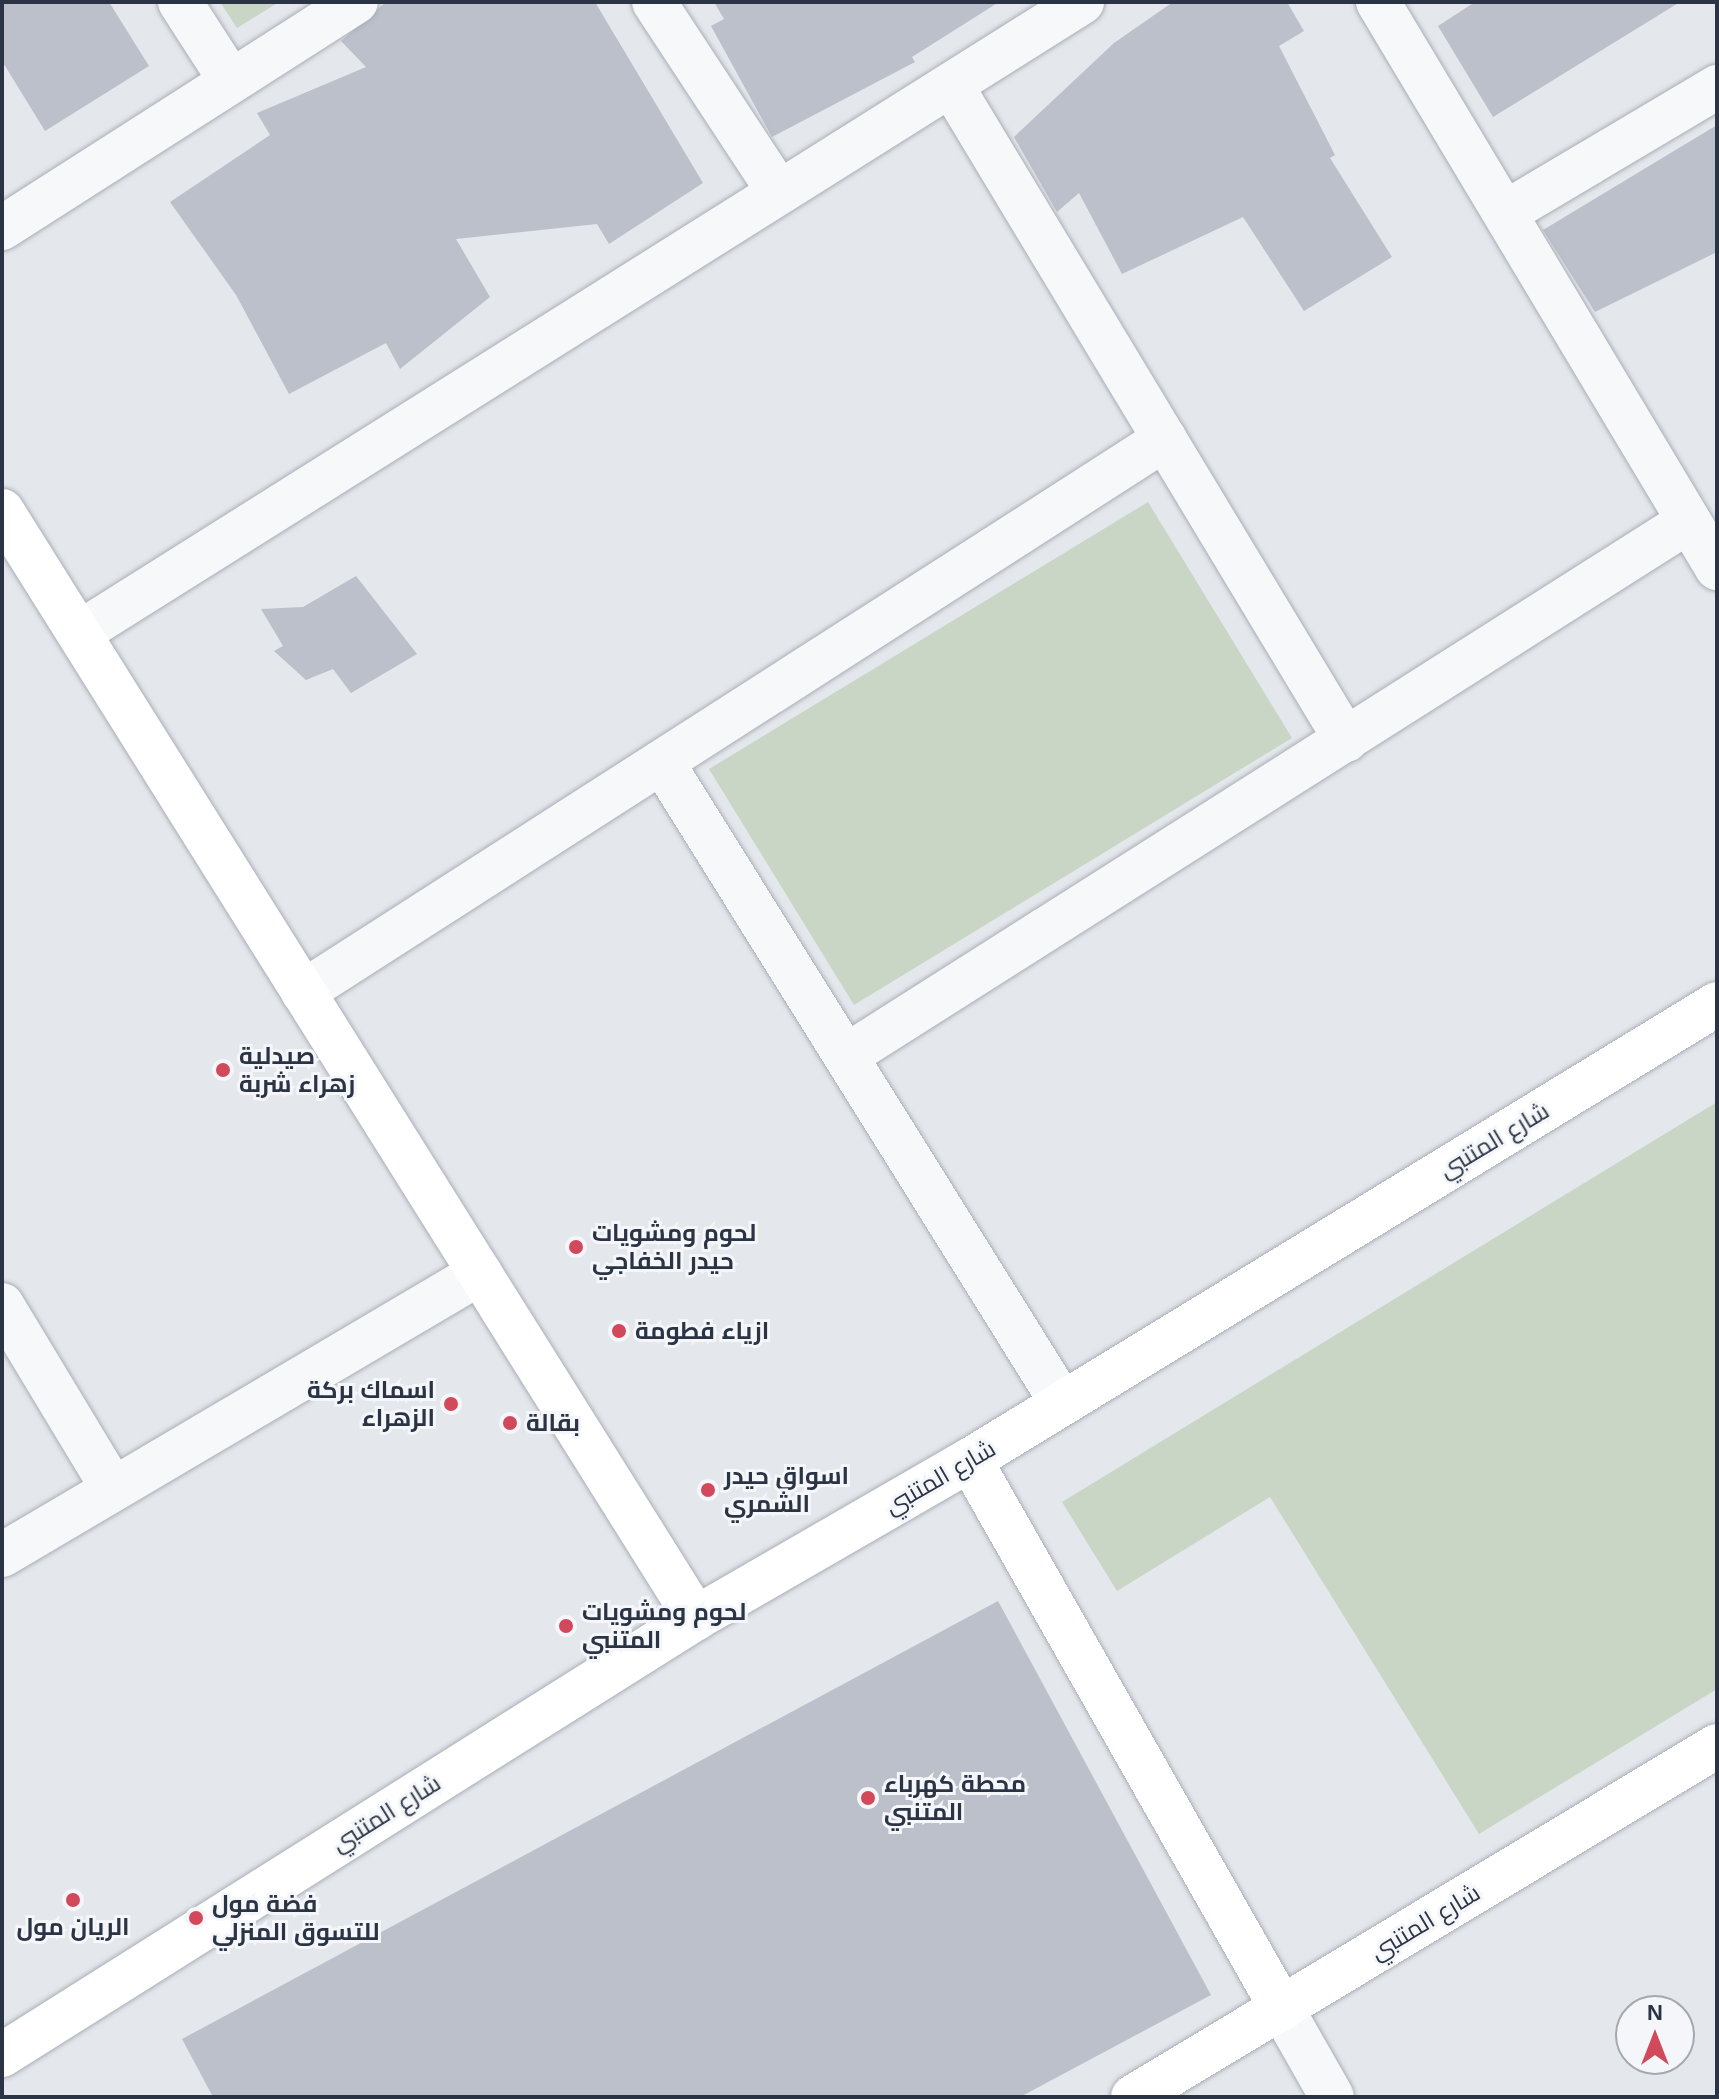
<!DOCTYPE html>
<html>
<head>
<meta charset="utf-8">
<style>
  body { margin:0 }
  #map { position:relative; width:1719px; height:2099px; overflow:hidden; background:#e4e7ec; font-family:Arial,Cairo,sans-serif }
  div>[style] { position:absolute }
  .green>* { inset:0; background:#c9d6c5 }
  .building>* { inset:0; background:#bbc0ca }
  .roads { filter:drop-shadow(0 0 2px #a9aeb7) drop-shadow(0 0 2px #a9aeb7) }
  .street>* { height:44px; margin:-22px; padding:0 22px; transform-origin:22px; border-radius:22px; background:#f7f8fa }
  .secondary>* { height:44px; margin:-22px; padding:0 22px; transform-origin:22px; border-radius:22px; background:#fff }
  .dots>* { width:22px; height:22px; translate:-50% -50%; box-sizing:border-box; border:4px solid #f4f6f9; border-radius:50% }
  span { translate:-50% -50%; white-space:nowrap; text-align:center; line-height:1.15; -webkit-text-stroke:6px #f4f6f9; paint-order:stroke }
  .poi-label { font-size:24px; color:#2b3445; font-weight:700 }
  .left { translate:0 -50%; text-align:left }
  .right { translate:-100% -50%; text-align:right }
  .street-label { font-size:24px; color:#2b3445 }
  .frame { position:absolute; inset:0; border:4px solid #2b3445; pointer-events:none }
  .north { position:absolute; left:1615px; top:1995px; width:80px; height:80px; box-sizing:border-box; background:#f4f6f9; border:2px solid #a4a8b1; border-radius:50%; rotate:0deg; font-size:22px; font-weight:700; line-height:32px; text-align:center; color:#2b3445 }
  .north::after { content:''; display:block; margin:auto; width:28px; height:36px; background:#d1495b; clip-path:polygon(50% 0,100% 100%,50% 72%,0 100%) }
</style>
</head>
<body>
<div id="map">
  <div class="green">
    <i style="clip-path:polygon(220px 2px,279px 2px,237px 28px)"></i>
    <i style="clip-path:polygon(1148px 502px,1292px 738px,854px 1005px,709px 769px)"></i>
    <i style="clip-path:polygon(1717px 1102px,1717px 1689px,1479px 1834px,1270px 1497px,1117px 1591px,1062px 1502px)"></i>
  </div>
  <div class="building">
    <i style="clip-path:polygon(2px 2px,109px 2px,149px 66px,45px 131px,2px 61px)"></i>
    <i style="clip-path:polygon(386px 2px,595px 2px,703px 183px,609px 244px,597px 224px,456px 239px,490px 297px,400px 369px,386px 343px,289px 394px,236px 295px,170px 202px,270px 135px,257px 113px,366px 67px,341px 41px)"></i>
    <i style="clip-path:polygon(714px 2px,999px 2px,912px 57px,915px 62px,772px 137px,711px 26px,724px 19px)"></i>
    <i style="clip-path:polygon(1173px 2px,1287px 2px,1304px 31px,1279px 46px,1335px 155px,1330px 158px,1392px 257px,1304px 311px,1243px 217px,1122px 274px,1079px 193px,1057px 212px,1014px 137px,1114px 43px)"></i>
    <i style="clip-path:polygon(1475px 2px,1680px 2px,1493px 117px,1438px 26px)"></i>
    <i style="clip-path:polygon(1717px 125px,1717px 252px,1595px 312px,1543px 230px)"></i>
    <i style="clip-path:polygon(356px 576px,417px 654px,351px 693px,333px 669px,306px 680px,274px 651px,283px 646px,261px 609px,303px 607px)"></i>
    <i style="clip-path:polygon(998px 1601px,1211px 1995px,1020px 2097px,213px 2097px,182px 2039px)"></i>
  </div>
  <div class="roads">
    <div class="street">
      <i style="left:180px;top:2px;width:94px;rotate:57.2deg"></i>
      <i style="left:654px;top:2px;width:226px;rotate:56.7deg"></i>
      <i style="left:1378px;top:2px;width:660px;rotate:59.08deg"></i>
      <i style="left:951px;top:85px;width:765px;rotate:58.91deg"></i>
      <i style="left:1505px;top:213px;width:247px;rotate:-30.7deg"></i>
      <i style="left:2px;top:228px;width:420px;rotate:-32.6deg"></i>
      <i style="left:79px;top:633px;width:1185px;rotate:-32.17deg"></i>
      <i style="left:662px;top:762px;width:756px;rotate:58.03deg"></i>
      <i style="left:303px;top:992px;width:1024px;rotate:-32.68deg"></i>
      <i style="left:846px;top:1056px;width:998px;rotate:-32.4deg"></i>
      <i style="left:2px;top:1305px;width:215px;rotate:58.9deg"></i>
      <i style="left:2px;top:1555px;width:555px;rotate:-30.54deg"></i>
      <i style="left:1282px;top:2009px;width:101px;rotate:60.4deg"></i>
    </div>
    <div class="secondary">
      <i style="left:2px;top:511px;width:1307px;rotate:57.92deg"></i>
      <i style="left:970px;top:1460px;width:631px;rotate:60.39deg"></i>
      <i style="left:2px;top:2055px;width:820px;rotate:-32.2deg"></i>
      <i style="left:696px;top:1618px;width:316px;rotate:-30deg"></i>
      <i style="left:970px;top:1460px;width:875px;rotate:-31.4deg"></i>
      <i style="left:1133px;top:2097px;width:681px;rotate:-31.01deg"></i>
    </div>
  </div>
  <div class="dots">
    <i style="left:223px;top:1070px;background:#d1495b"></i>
    <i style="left:576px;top:1247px;background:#d1495b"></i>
    <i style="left:619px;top:1331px;background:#d1495b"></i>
    <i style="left:451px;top:1404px;background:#d1495b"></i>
    <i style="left:510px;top:1423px;background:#d1495b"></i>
    <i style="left:708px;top:1490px;background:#d1495b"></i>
    <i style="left:566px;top:1626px;background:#d1495b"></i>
    <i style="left:868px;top:1798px;background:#d1495b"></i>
    <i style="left:73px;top:1900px;background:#d1495b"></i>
    <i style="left:196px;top:1918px;background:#d1495b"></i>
  </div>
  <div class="poi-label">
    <span class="left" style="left:239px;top:1070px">صيدلية<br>زهراء شربة</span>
    <span class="left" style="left:592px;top:1247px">لحوم ومشويات<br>حيدر الخفاجي</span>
    <span class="left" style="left:635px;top:1331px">ازياء فطومة</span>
    <span class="right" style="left:435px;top:1404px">اسماك بركة<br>الزهراء</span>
    <span class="left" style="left:526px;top:1423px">بقالة</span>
    <span class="left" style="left:724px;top:1490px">اسواق حيدر<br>الشمري</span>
    <span class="left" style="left:582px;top:1626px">لحوم ومشويات<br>المتنبي</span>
    <span class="left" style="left:884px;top:1798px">محطة كهرباء<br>المتنبي</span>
    <span class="left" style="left:212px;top:1918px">فضة مول<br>للتسوق المنزلي</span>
    <span style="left:73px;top:1927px">الريان مول</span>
  </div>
  <div class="street-label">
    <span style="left:1494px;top:1140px;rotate:-31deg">شارع المتنبي</span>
    <span style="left:940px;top:1477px;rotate:-30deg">شارع المتنبي</span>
    <span style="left:386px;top:1813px;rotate:-32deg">شارع المتنبي</span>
    <span style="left:1425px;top:1922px;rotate:-31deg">شارع المتنبي</span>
  </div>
  <div class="frame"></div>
  <div class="north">N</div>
</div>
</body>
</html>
